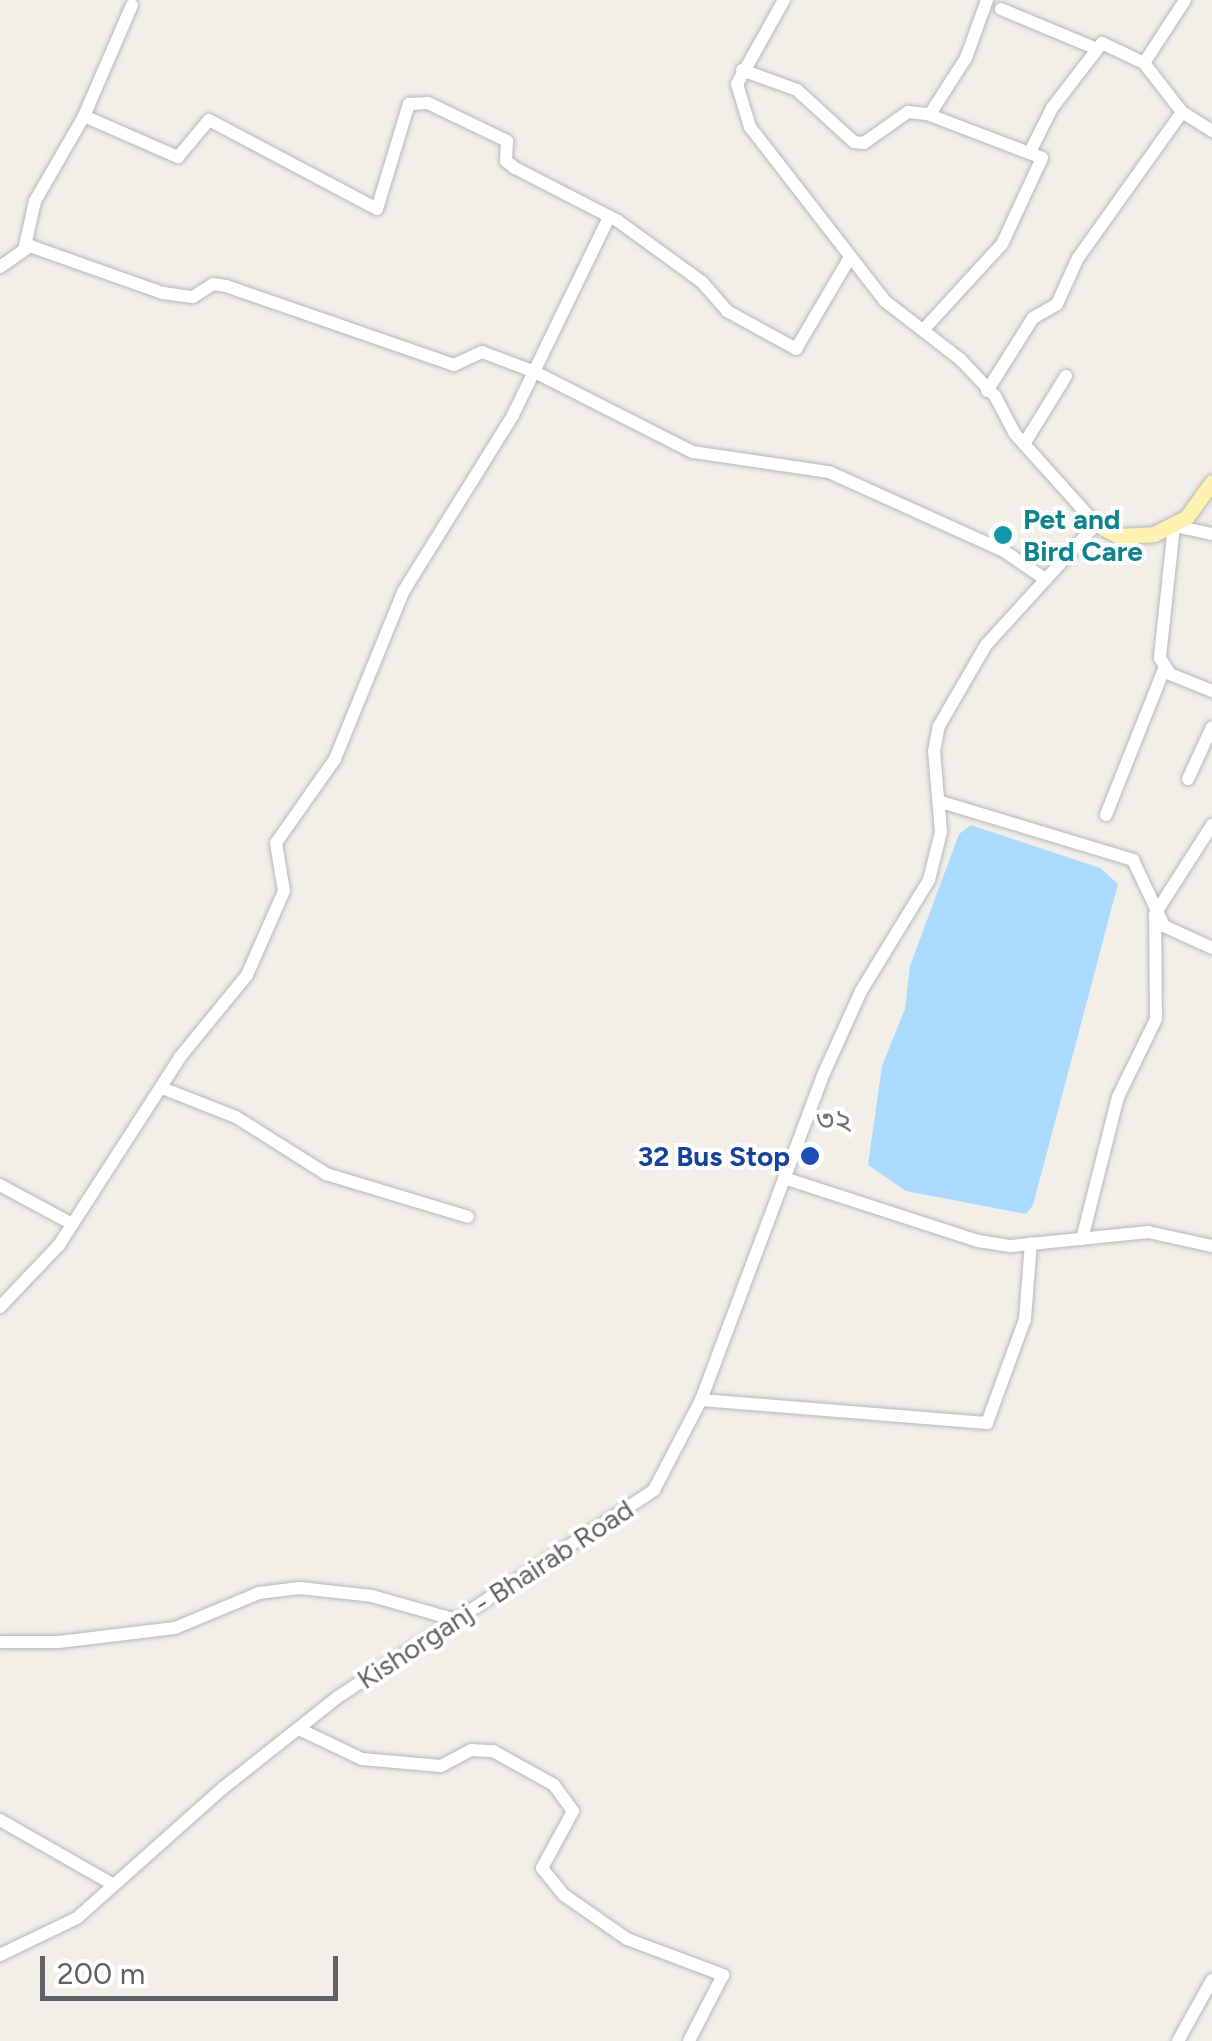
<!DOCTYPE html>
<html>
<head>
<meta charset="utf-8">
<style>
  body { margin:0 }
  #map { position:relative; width:1212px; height:2041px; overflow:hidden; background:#f1efe8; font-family:Figtree,"Noto Sans Bengali",sans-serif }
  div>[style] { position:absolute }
  .water>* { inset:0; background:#aadaff }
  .roads { filter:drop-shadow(0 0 2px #b5b8bc) drop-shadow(0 0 2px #b5b8bc) }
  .minor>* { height:12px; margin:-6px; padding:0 6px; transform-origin:6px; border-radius:6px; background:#fff }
  .major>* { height:15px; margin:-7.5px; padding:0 7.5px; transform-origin:7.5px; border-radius:7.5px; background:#fff2af }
  .dots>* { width:28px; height:28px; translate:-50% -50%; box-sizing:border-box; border:5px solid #fff; border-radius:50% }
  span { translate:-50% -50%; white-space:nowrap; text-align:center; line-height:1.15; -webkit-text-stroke:8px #fff; paint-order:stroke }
  .culture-label { font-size:28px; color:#0d838f; font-weight:700 }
  .left { translate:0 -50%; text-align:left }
  .transit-label { font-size:28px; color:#164399; font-weight:700 }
  .right { translate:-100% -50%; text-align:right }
  .street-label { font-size:28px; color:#5f6368 }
  .neighbourhood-label { font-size:30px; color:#70757a }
  .scale { position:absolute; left:40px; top:1956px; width:298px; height:45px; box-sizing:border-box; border:5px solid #5f6368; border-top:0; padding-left:12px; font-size:30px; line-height:35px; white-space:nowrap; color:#5f6368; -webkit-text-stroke:8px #fff; paint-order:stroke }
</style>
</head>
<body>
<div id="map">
  <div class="water">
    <i style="clip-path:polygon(971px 825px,1100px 868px,1118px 884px,1033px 1205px,1026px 1214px,906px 1191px,868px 1165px,882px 1066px,905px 1009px,910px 966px,959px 834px)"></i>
  </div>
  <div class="roads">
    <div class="minor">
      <i style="left:1001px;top:9px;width:104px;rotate:22.6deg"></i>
      <i style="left:1144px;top:63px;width:75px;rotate:-56.9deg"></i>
      <i style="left:742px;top:70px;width:59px;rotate:20deg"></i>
      <i style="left:797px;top:90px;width:77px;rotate:42.4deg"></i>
      <i style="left:854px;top:142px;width:10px;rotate:6deg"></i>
      <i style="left:864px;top:143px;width:54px;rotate:-35.2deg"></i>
      <i style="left:908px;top:112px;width:19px;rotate:6deg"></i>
      <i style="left:927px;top:114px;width:123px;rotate:20.9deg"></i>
      <i style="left:1042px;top:158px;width:95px;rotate:114.9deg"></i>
      <i style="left:1002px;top:244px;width:114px;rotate:132.5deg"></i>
      <i style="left:930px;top:114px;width:67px;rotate:-57.3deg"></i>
      <i style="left:966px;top:58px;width:62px;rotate:-70.1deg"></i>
      <i style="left:84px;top:116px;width:103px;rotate:23.6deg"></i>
      <i style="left:178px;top:157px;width:48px;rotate:-50deg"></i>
      <i style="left:209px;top:120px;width:190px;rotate:27.9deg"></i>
      <i style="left:377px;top:209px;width:110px;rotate:-73.1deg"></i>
      <i style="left:409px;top:104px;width:19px;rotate:-3deg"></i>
      <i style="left:428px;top:103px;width:88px;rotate:25.7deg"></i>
      <i style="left:507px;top:141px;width:20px;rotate:93deg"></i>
      <i style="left:506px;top:161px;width:11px;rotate:38deg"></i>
      <i style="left:515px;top:168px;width:5px;rotate:-143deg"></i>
      <i style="left:1031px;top:150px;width:47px;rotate:-63.4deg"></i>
      <i style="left:1052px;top:108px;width:82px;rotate:-52.4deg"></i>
      <i style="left:1102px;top:43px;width:47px;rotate:25.5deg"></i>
      <i style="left:1144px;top:63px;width:62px;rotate:52.2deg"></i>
      <i style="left:1182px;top:112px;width:36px;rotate:32deg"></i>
      <i style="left:515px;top:168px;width:116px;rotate:27.2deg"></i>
      <i style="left:618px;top:221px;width:104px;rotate:36deg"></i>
      <i style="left:702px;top:282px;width:38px;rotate:49deg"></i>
      <i style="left:727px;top:311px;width:79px;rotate:28.8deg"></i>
      <i style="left:796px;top:349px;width:104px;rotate:-59.5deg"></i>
      <i style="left:25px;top:246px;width:46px;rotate:-77.5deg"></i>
      <i style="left:35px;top:201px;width:98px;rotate:-60deg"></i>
      <i style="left:84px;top:116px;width:121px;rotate:-66.6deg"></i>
      <i style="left:0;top:267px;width:37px;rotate:-35deg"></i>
      <i style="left:30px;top:246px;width:141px;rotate:19.5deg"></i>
      <i style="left:163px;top:293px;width:30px;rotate:8deg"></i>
      <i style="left:193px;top:297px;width:24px;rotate:-33deg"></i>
      <i style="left:213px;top:284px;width:13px;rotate:9deg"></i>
      <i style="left:226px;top:286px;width:241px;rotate:19.1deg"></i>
      <i style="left:454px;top:365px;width:31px;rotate:-25deg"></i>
      <i style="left:482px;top:352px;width:57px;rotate:20.7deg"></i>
      <i style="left:535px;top:372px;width:177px;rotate:26.9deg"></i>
      <i style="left:693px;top:452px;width:137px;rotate:8.4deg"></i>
      <i style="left:829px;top:472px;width:192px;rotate:24.3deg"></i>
      <i style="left:1004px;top:551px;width:50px;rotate:34.3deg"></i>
      <i style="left:987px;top:391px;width:86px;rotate:-57.8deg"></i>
      <i style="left:1033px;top:318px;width:28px;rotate:-30deg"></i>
      <i style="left:1057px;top:304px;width:51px;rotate:-65.5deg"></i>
      <i style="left:1078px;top:258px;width:179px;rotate:-54.5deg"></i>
      <i style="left:1024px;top:444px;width:80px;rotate:-58.3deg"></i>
      <i style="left:1212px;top:534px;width:39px;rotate:-168deg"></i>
      <i style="left:1174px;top:526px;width:133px;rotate:96.1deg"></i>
      <i style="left:1160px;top:658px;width:19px;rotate:58deg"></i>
      <i style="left:1170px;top:674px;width:45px;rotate:22deg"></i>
      <i style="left:1188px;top:779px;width:57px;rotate:-65.2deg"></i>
      <i style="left:941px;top:802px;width:201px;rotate:16.8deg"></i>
      <i style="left:1133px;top:860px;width:73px;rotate:64.8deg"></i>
      <i style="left:1164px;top:926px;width:53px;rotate:24.6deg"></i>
      <i style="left:1106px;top:815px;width:157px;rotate:-68.3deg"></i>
      <i style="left:162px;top:1088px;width:79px;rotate:21.4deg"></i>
      <i style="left:236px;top:1117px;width:107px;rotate:32.3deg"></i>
      <i style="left:326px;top:1174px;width:148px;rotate:16.8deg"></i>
      <i style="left:784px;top:1178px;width:204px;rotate:18deg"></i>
      <i style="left:978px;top:1241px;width:33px;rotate:9deg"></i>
      <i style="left:1011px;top:1246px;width:138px;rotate:-5.8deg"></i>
      <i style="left:1148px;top:1232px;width:66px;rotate:12.3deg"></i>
      <i style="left:0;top:1185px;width:82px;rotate:28.4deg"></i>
      <i style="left:1082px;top:1239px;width:146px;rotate:-75.8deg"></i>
      <i style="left:1118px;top:1097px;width:87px;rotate:-64deg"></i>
      <i style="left:1156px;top:1019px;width:105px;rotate:-90.5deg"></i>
      <i style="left:1155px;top:914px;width:106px;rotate:-57.4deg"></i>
      <i style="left:0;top:1307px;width:86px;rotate:-46.4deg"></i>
      <i style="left:59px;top:1245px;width:224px;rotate:-57.2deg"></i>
      <i style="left:180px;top:1057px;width:106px;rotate:-50.7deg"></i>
      <i style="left:247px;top:975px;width:92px;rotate:-66.2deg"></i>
      <i style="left:284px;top:891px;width:49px;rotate:-99.5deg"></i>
      <i style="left:276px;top:843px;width:103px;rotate:-54.9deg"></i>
      <i style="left:335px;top:759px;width:180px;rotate:-67.8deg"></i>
      <i style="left:403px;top:592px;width:208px;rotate:-58.1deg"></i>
      <i style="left:513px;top:415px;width:220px;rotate:-64.1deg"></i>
      <i style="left:701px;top:1400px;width:287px;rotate:4.6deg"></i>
      <i style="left:987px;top:1423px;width:111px;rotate:-69.9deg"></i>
      <i style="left:1025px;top:1319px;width:76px;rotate:-85.5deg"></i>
      <i style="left:0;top:1642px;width:59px"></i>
      <i style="left:59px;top:1642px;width:117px;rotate:-6.9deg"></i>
      <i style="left:175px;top:1628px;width:91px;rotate:-22.6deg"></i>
      <i style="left:259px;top:1593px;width:41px;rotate:-7deg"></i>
      <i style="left:300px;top:1588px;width:72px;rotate:6.3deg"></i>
      <i style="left:372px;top:1596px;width:87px;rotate:15.9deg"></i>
      <i style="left:299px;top:1729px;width:70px;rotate:25.5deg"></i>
      <i style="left:362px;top:1759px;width:79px;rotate:5.1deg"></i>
      <i style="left:441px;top:1766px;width:34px;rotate:-28deg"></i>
      <i style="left:471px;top:1750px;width:22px;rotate:3deg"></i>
      <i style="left:493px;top:1751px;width:70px;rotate:29.1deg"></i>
      <i style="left:554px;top:1785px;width:32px;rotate:54deg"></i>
      <i style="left:573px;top:1811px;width:65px;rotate:118.5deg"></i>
      <i style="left:542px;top:1868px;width:35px;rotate:51deg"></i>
      <i style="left:564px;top:1895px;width:77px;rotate:34.9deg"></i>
      <i style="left:627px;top:1939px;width:103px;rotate:20.6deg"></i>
      <i style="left:723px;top:1975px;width:74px;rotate:117.3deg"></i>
      <i style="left:0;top:1820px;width:131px;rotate:29.7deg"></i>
      <i style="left:0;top:1955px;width:85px;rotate:-25.7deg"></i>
      <i style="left:77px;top:1918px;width:195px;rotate:-41.7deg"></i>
      <i style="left:223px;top:1788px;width:147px;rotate:-38.4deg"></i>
      <i style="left:338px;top:1697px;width:378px;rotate:-33.2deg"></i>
      <i style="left:654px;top:1490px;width:102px;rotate:-62.4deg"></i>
      <i style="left:701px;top:1400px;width:349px;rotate:-69.4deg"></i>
      <i style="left:824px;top:1073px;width:90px;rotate:-65.7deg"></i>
      <i style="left:861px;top:991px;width:130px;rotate:-58.5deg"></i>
      <i style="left:929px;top:880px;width:49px;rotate:-76deg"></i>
      <i style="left:941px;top:832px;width:81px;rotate:-94.9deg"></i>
      <i style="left:934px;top:751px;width:25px;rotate:-79deg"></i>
      <i style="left:939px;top:726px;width:94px;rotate:-59.9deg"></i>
      <i style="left:986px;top:645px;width:164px;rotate:-47.7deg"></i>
      <i style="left:1096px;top:524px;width:121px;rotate:-132deg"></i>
      <i style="left:1015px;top:434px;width:43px;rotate:-117.8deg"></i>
      <i style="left:995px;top:396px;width:51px;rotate:-133.4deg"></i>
      <i style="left:960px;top:359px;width:95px;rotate:-142.3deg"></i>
      <i style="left:885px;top:301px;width:220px;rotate:-127.8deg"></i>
      <i style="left:750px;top:127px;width:45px;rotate:-106.8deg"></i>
      <i style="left:737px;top:84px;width:96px;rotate:-60.8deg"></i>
      <i style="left:1178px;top:2041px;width:70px;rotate:-60.9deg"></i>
    </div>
    <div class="major">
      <i style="left:1096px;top:524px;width:26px;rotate:28deg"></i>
      <i style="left:1119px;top:536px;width:35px;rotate:-3deg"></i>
      <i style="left:1154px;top:534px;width:36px;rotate:-27deg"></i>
      <i style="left:1186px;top:518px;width:44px;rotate:-54.2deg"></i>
    </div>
  </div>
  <div class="dots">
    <i style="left:1003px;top:535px;background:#0f9aa8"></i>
    <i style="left:810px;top:1156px;background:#1a4fb4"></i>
  </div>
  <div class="culture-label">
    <span class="left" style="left:1023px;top:535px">Pet and<br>Bird Care</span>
  </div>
  <div class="transit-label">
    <span class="right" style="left:790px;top:1156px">32 Bus Stop</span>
  </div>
  <div class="street-label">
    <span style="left:495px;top:1594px;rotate:-33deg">Kishorganj - Bhairab Road</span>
  </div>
  <div class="neighbourhood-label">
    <span style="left:834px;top:1120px">৩২</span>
  </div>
  <div class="scale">200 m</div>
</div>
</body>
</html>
